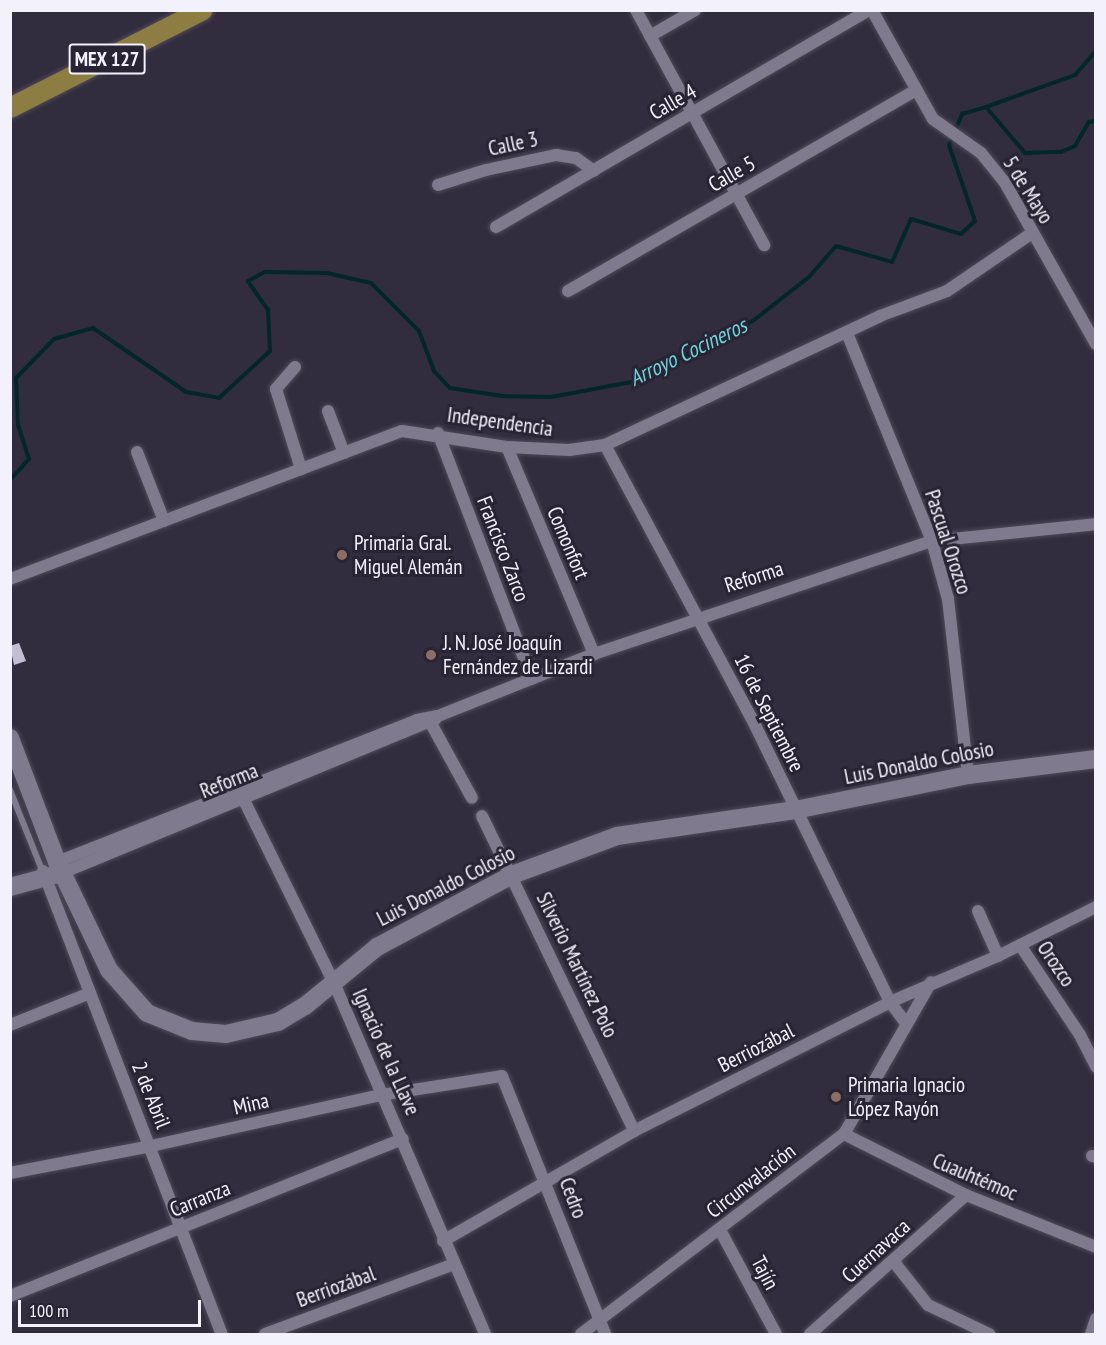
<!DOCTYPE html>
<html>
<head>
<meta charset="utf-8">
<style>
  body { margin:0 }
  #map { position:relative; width:1106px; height:1345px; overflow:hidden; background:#322d3e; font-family:"PT Sans Narrow",sans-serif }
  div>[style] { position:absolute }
  .stream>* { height:4px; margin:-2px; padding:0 2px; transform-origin:2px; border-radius:2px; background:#032629 }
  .building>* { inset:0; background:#c4bed4 }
  .roads { filter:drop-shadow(0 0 2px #4e4a59) drop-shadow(0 0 2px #4e4a59) }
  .lane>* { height:6px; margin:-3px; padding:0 3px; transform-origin:3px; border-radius:3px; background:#7f7a8e }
  .street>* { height:12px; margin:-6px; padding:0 6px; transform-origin:6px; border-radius:6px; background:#7f7a8e }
  .secondary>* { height:18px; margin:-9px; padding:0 9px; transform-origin:9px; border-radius:9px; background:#7f7a8e }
  .primary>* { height:20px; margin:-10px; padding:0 10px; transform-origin:10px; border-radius:10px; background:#8e7d42 }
  .dots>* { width:16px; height:16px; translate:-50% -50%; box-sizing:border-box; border:3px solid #282434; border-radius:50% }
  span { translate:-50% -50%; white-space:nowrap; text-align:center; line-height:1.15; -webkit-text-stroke:6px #282434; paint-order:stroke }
  .shield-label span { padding:2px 4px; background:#282434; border:2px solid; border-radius:4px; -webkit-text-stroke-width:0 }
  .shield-label { font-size:20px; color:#f3f1fc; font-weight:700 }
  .street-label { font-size:21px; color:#f3f1fc }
  .poi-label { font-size:21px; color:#f3f1fc }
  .left { translate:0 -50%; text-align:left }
  .water-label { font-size:22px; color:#6fd3dc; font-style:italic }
  .frame { position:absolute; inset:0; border:12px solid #f3f1fc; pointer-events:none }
  .scale { position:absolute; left:18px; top:1300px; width:183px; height:27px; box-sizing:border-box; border:3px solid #f3f1fc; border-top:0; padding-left:8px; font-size:18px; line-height:21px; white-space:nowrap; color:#f3f1fc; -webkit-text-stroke:4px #282434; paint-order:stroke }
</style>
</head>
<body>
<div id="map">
  <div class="stream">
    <i style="left:986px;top:107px;width:95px;rotate:-19.8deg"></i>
    <i style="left:1075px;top:75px;width:32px;rotate:-49deg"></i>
    <i style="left:10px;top:480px;width:28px;rotate:-48deg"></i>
    <i style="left:29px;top:459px;width:35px;rotate:-108deg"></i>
    <i style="left:18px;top:426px;width:48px;rotate:-92.4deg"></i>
    <i style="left:16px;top:378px;width:54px;rotate:-45.7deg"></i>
    <i style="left:54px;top:339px;width:41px;rotate:-15.8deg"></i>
    <i style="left:93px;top:328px;width:113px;rotate:34.5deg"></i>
    <i style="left:186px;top:392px;width:34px;rotate:10deg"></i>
    <i style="left:219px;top:398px;width:69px;rotate:-42.7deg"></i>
    <i style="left:270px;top:351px;width:41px;rotate:-92.8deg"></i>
    <i style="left:268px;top:310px;width:35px;rotate:-125deg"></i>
    <i style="left:248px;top:281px;width:19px;rotate:-28deg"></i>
    <i style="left:265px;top:272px;width:62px;rotate:0.9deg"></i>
    <i style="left:327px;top:273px;width:45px;rotate:12.8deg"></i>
    <i style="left:371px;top:283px;width:68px;rotate:45deg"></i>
    <i style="left:419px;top:331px;width:43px;rotate:69.4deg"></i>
    <i style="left:434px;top:371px;width:23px;rotate:47deg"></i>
    <i style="left:450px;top:388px;width:53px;rotate:8.7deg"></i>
    <i style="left:502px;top:396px;width:49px;rotate:1.2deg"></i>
    <i style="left:551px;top:397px;width:82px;rotate:-10.5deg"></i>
    <i style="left:632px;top:382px;width:137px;rotate:-26.9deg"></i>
    <i style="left:754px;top:320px;width:70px;rotate:-38deg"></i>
    <i style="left:809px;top:277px;width:41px;rotate:-48.9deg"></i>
    <i style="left:836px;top:246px;width:58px;rotate:15.9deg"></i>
    <i style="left:892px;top:262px;width:47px;rotate:-66.2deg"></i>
    <i style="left:911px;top:219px;width:52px;rotate:16.7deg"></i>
    <i style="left:961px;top:234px;width:19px;rotate:-43deg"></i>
    <i style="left:975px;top:221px;width:80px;rotate:-108.9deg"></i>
    <i style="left:949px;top:145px;width:34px;rotate:-67deg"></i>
    <i style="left:962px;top:114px;width:25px;rotate:-16deg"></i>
    <i style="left:986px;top:107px;width:60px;rotate:49.7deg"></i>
    <i style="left:1025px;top:153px;width:36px;rotate:-2deg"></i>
    <i style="left:1061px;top:152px;width:15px;rotate:-23deg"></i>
    <i style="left:1075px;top:146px;width:28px;rotate:-60deg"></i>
    <i style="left:1089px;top:122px;width:7px;rotate:-8deg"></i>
  </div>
  <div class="building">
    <i style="clip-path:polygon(19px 643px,26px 661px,14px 665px,10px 646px)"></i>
  </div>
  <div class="roads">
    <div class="lane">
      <i style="left:10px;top:790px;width:86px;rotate:68.2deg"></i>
    </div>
    <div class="street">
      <i style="left:636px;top:10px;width:268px;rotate:61.4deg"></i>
      <i style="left:872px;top:10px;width:125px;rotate:60.8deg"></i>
      <i style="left:933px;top:119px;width:59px;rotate:35.3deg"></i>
      <i style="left:981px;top:153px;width:36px;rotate:51deg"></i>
      <i style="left:1004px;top:181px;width:187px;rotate:60.6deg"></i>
      <i style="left:650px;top:36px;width:52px;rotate:-30deg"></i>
      <i style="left:438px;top:185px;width:50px;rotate:-17.4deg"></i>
      <i style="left:486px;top:170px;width:72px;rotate:-12.1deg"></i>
      <i style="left:556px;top:155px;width:20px;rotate:9deg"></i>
      <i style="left:576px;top:158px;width:22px;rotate:36deg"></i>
      <i style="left:496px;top:227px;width:432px;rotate:-30.2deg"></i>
      <i style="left:568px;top:291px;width:400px;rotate:-30deg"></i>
      <i style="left:847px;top:333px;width:225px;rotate:67.8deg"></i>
      <i style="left:932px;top:541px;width:60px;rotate:74.6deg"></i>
      <i style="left:948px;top:599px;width:177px;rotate:83.5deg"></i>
      <i style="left:295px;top:367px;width:29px;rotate:131deg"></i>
      <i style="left:276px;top:389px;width:84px;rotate:72.6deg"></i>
      <i style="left:328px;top:411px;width:45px;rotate:69.1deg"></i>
      <i style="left:438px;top:433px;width:263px;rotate:69.1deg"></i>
      <i style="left:605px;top:445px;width:315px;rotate:61.8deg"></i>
      <i style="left:754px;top:723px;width:310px;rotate:64deg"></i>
      <i style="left:890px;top:1002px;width:26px;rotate:53deg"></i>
      <i style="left:507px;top:447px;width:225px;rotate:67.2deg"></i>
      <i style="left:137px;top:452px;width:74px;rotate:68.6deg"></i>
      <i style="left:10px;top:579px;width:419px;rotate:-20.7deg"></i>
      <i style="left:402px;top:431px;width:106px;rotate:8.7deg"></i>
      <i style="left:507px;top:447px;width:62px;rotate:2.8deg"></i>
      <i style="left:569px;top:450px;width:36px;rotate:-8deg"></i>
      <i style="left:605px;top:445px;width:304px;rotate:-25.1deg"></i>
      <i style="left:880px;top:316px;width:72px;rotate:-20.5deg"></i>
      <i style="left:947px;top:291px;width:103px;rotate:-34.3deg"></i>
      <i style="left:428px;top:718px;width:91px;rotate:61.2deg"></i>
      <i style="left:239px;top:790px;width:215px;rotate:63.8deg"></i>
      <i style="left:334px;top:983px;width:382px;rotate:66.7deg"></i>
      <i style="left:482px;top:816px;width:350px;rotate:64.2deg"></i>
      <i style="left:57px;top:862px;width:387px;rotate:-21.5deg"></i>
      <i style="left:417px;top:720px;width:21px;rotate:-11deg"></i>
      <i style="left:438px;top:716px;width:168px;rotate:-21.7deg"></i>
      <i style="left:594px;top:654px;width:356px;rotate:-18.5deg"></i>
      <i style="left:932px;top:541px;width:165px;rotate:-5.9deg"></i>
      <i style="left:43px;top:871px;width:496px;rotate:68.9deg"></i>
      <i style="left:62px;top:873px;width:404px;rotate:-22.4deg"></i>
      <i style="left:978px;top:911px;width:49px;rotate:66deg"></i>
      <i style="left:1020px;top:945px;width:108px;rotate:56.3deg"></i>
      <i style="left:1080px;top:1035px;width:36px;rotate:63deg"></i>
      <i style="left:10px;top:1025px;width:86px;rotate:-21.8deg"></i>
      <i style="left:844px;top:1134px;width:136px;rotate:26.6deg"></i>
      <i style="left:966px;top:1195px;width:140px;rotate:21.8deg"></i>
      <i style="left:1092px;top:1156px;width:4px;rotate:14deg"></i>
      <i style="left:10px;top:1173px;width:144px;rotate:-10.8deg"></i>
      <i style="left:151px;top:1146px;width:236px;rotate:-12.5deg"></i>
      <i style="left:381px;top:1095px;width:122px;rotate:-8.9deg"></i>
      <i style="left:502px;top:1076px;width:278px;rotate:68.2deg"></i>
      <i style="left:720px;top:1230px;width:118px;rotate:61.7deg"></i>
      <i style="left:443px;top:1241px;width:220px;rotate:-29.9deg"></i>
      <i style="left:634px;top:1131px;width:287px;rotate:-26.7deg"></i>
      <i style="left:890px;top:1002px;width:117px;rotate:-23.1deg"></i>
      <i style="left:998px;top:956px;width:110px;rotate:-26.6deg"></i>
      <i style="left:894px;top:1262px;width:55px;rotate:51.7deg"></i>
      <i style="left:928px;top:1305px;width:68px;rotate:25.4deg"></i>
      <i style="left:10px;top:1296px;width:423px;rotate:-21.8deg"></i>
      <i style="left:265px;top:1334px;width:202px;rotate:-20.3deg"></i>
      <i style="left:581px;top:1334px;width:330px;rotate:-37.3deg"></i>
      <i style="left:844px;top:1134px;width:175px;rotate:-60.2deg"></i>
      <i style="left:810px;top:1334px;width:209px;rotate:-41.7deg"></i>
      <i style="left:1091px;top:1334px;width:16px;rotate:-72deg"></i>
    </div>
    <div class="secondary">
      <i style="left:10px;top:738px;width:133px;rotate:69.2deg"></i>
      <i style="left:57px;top:862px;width:120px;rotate:64.3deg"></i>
      <i style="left:109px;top:970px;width:57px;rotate:48.5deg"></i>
      <i style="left:147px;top:1013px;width:48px;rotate:21.8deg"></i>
      <i style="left:192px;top:1031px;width:34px;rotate:5deg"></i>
      <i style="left:226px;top:1034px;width:53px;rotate:-13deg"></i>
      <i style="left:278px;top:1022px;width:31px;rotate:-31deg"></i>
      <i style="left:305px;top:1006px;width:93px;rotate:-39.3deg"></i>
      <i style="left:377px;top:947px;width:153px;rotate:-28.1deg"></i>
      <i style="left:512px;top:875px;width:112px;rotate:-20.4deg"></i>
      <i style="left:617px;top:836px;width:180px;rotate:-8.3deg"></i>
      <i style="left:795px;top:810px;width:177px;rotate:-11.4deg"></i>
      <i style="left:968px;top:775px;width:129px;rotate:-7.1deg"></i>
      <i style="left:10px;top:887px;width:54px;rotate:-15.1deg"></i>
    </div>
    <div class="primary">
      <i style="left:10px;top:108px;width:216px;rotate:-26.9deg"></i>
    </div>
  </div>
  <div class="dots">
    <i style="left:342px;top:555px;background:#8d6e63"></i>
    <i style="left:431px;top:655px;background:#8d6e63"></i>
    <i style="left:836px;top:1097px;background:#8d6e63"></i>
  </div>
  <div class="shield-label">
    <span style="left:107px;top:59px">MEX 127</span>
  </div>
  <div class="street-label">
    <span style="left:673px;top:102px;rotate:-30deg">Calle 4</span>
    <span style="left:513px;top:144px;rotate:-12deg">Calle 3</span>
    <span style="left:732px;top:174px;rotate:-30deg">Calle 5</span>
    <span style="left:1028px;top:190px;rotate:58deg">5 de Mayo</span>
    <span style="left:500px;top:422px;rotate:8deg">Independencia</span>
    <span style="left:948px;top:542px;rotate:72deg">Pascual Orozco</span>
    <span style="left:568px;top:543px;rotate:67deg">Comonfort</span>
    <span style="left:503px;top:549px;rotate:69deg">Francisco Zarco</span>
    <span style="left:754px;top:577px;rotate:-18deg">Reforma</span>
    <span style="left:769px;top:713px;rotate:63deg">16 de Septiembre</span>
    <span style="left:919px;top:763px;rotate:-11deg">Luis Donaldo Colosio</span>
    <span style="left:229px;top:781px;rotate:-22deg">Reforma</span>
    <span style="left:446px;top:886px;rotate:-27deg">Luis Donaldo Colosio</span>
    <span style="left:1056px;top:964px;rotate:56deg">Orozco</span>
    <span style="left:577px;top:965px;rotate:64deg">Silverio Martínez Polo</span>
    <span style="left:756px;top:1048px;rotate:-27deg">Berriozábal</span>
    <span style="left:386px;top:1052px;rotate:66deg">Ignacio de la Llave</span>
    <span style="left:151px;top:1095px;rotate:68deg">2 de Abril</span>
    <span style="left:251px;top:1104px;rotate:-13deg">Mina</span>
    <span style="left:975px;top:1177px;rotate:23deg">Cuauhtémoc</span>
    <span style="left:751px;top:1181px;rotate:-38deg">Circunvalación</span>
    <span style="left:573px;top:1198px;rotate:69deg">Cedro</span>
    <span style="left:200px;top:1199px;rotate:-22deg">Carranza</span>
    <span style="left:876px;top:1251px;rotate:-42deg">Cuernavaca</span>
    <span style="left:765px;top:1273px;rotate:62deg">Tajín</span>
    <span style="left:336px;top:1287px;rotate:-20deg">Berriozábal</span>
  </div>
  <div class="poi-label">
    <span class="left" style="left:354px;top:555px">Primaria Gral.<br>Miguel Alemán</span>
    <span class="left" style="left:443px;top:655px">J. N. José Joaquín<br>Fernández de Lizardi</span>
    <span class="left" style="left:848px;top:1097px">Primaria Ignacio<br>López Rayón</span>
  </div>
  <div class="water-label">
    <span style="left:688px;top:352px;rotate:-26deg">Arroyo Cocineros</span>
  </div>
  <div class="frame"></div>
  <div class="scale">100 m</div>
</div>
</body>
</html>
